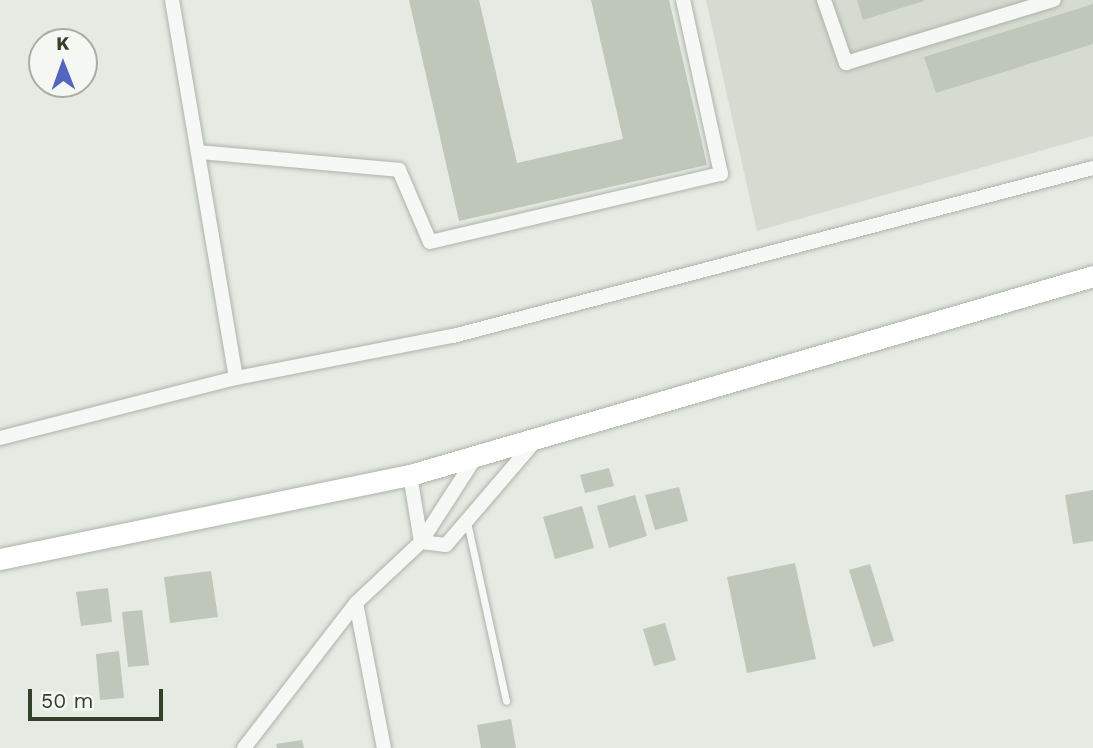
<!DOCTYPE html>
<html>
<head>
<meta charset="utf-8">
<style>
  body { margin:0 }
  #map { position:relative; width:1093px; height:748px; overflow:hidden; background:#e5eae3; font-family:"Work Sans",sans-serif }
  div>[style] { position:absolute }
  .built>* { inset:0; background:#d5dbd1 }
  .building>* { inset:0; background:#bfc6ba }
  .roads { filter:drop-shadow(0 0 2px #acb4a8) drop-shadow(0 0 2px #acb4a8) }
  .lane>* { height:7px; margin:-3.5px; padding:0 3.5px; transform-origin:3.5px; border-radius:3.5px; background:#f6f8f5 }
  .street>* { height:14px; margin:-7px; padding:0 7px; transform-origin:7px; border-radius:7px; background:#f6f8f5 }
  .secondary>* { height:21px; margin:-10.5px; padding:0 10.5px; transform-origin:10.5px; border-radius:10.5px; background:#fff }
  span { translate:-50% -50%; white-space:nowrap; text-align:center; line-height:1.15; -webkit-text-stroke:7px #f4f7f2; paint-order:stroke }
  .north { position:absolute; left:28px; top:28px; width:70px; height:70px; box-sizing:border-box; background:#f4f7f2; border:2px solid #a7aea3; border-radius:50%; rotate:359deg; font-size:19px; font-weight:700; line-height:28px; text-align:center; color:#33402c }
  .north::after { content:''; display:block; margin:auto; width:24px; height:32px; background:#5464c3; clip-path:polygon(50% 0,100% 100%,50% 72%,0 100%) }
  .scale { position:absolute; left:28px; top:689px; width:135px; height:32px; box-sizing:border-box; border:4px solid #33402c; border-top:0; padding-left:9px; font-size:21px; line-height:24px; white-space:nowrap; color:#33402c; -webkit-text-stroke:5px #f4f7f2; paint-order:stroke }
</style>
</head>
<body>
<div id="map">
  <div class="built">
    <i style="clip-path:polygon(706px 0,1093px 0,1093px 136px,757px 231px)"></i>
  </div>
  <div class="building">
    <i style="clip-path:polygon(409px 0,479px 0,517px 163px,623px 139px,591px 0,669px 0,707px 165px,459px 221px)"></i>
    <i style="clip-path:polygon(857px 0,924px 0,924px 1px,863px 20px)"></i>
    <i style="clip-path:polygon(1093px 4px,1093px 44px,936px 93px,924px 57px)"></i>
    <i style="clip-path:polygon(609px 468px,614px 486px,585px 493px,580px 475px)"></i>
    <i style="clip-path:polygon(679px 487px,688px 521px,655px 530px,645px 495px)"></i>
    <i style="clip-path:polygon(1093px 490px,1093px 541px,1073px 544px,1065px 495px)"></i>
    <i style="clip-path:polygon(635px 495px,647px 536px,609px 548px,597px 506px)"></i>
    <i style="clip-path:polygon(582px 506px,594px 548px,555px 559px,543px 517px)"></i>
    <i style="clip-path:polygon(795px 563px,816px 659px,747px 673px,727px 577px)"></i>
    <i style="clip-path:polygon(870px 564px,894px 641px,873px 647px,849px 570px)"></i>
    <i style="clip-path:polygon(211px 571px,218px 617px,170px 623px,164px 577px)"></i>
    <i style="clip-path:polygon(108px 588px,112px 622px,81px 626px,76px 592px)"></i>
    <i style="clip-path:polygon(142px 610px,149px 665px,128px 667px,122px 612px)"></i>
    <i style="clip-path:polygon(665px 623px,676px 660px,654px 666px,643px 629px)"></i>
    <i style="clip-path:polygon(119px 651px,124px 698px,100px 700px,96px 654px)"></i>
    <i style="clip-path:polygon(511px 719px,516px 748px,481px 748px,477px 725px)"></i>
    <i style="clip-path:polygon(302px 740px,304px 748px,277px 748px,276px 744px)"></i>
  </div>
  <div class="roads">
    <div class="lane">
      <i style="left:467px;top:522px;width:183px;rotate:77.7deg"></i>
    </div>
    <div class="street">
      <i style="left:172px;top:0;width:383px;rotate:80.4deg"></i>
      <i style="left:824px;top:0;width:67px;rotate:70.8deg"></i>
      <i style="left:846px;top:63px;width:217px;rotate:-16.9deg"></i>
      <i style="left:199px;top:152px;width:201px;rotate:5.1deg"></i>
      <i style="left:399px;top:170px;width:78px;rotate:66.7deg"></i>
      <i style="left:430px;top:242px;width:299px;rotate:-13.2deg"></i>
      <i style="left:721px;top:174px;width:178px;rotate:-102.3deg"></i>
      <i style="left:0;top:438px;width:244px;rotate:-14.3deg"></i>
      <i style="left:236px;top:378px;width:221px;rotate:-11deg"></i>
      <i style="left:453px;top:336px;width:662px;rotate:-14.71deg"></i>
      <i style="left:477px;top:455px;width:103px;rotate:122.8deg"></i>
      <i style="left:421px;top:542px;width:25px;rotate:7deg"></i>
      <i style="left:446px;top:545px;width:140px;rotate:-49.4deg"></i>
      <i style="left:356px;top:603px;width:148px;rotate:79.1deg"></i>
      <i style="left:244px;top:748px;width:183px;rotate:-52.3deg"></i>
      <i style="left:356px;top:603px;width:89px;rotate:-43.2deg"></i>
      <i style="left:421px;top:542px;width:68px;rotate:-99.3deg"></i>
    </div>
    <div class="secondary">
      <i style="left:0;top:559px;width:419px;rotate:-11.6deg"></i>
      <i style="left:410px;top:475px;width:711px;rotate:-16.24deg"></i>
    </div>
  </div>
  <div class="north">K</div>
  <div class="scale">50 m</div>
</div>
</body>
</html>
